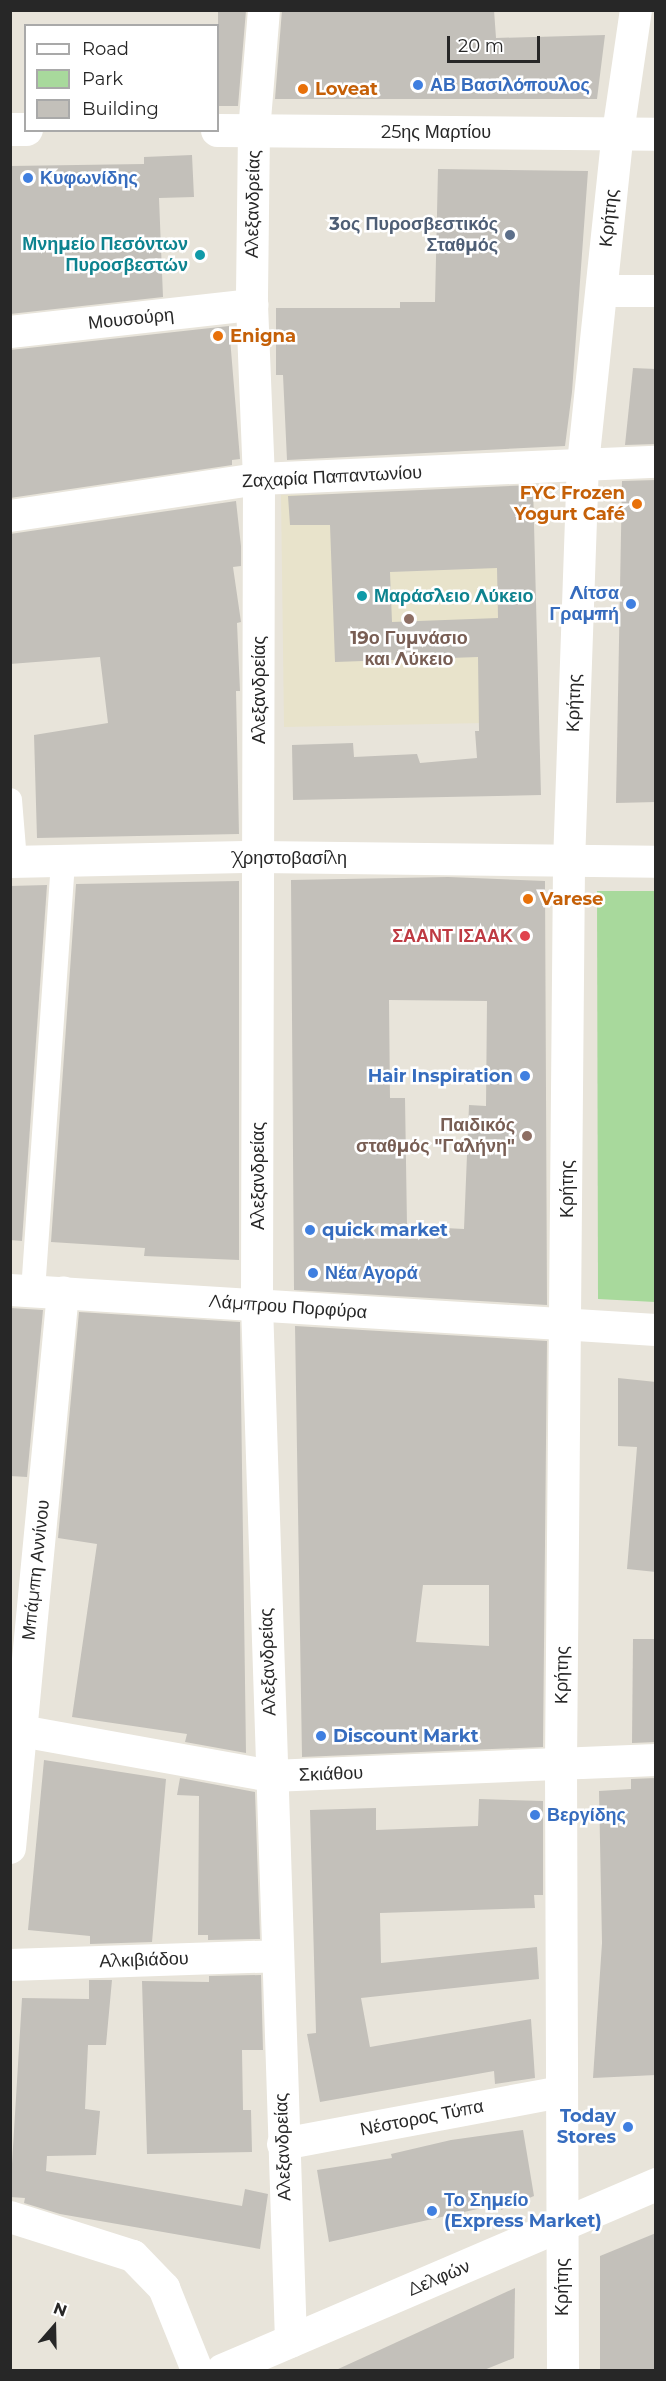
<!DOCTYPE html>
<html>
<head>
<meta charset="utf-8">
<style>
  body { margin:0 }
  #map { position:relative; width:666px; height:2381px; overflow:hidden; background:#e8e4da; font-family:Montserrat,sans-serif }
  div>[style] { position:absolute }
  .education>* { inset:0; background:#e8e3cb }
  .green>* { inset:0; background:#a8d99c }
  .building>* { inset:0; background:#c3c0ba }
  .pedestrian>* { height:24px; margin:-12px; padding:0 12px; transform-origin:12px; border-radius:12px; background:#fff }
  .minor>* { height:32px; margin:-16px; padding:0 16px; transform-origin:16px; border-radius:16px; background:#fff }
  .secondary>* { height:33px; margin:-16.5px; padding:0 16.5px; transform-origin:16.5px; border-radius:16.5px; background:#fff }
  .dots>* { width:16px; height:16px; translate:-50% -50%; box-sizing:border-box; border:3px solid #fff; border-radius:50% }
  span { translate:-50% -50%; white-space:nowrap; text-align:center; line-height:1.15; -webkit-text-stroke:5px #fff; paint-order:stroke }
  .shop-label { font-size:18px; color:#366cbe; font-weight:700 }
  .left { translate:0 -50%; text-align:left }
  .right { translate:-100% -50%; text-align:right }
  .food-label { font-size:18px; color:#c56008; font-weight:700 }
  .street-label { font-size:18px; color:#272727 }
  .service-label { font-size:18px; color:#4e5e75; font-weight:700 }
  .culture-label { font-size:18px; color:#0d838f; font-weight:700 }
  .education-label { font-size:18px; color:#785e54; font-weight:700 }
  .health-label { font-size:18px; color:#be3a42; font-weight:700 }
  .frame { position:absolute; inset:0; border:12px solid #272727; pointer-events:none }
  .legend { position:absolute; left:24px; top:24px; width:195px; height:108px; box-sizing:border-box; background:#fff; border:2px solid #a9a9a9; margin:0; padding:8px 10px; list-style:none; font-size:18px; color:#272727 }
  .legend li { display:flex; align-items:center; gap:12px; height:30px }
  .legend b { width:30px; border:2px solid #a9a9a9 }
  .north { position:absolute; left:24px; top:2297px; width:60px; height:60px; -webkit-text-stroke:4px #fff; paint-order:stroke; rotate:20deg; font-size:16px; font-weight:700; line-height:24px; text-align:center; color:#272727 }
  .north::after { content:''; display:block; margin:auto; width:21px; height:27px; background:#272727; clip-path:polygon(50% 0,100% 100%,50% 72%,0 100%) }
  .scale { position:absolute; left:447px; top:36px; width:93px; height:27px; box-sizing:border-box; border:3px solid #272727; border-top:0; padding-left:8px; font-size:18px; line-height:21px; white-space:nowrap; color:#272727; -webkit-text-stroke:4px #fff; paint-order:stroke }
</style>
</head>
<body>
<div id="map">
  <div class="education">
    <i style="clip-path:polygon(533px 490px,537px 722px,284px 727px,281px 495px)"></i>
  </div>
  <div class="green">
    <i style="clip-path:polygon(597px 891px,655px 891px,655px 1302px,598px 1299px)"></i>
  </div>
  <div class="building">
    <i style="clip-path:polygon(218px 10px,246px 10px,238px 106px,218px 106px)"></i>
    <i style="clip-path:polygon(282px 10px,494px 10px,496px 38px,605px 35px,597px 99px,275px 99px)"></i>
    <i style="clip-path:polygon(192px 155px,194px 197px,159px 198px,163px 297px,10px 314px,10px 166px,144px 164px,144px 157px)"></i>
    <i style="clip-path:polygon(438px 169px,588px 171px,572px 392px,565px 446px,287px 460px,283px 375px,276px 375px,276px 308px,400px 308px,400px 302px,435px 302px)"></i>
    <i style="clip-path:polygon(229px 326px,240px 459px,232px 460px,232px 465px,10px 498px,10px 350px)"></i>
    <i style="clip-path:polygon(633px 368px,656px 369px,656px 444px,625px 445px)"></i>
    <i style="clip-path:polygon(656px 480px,656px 802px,616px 803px,622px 481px)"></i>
    <i style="clip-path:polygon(evenodd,533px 485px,541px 795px,293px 800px,292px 745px,353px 743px,354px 757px,417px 754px,420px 763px,477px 758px,475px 731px,479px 731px,478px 657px,335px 662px,330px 525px,290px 525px,288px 496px,533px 485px,497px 568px,498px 618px,392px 622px,390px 572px,497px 568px)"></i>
    <i style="clip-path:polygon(236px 501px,241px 546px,241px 566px,233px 567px,241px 622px,237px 623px,240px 691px,236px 691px,239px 834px,37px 838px,34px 735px,108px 723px,100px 657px,10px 664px,10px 534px)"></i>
    <i style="clip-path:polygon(evenodd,448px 877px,545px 881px,547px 1305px,294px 1290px,291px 880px,448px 877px,389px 1000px,487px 1001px,486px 1106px,469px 1105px,464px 1229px,407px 1226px,405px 1098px,390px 1098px,389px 1000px)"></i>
    <i style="clip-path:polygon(239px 881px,239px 1260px,144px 1256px,145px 1248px,51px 1242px,76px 884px)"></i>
    <i style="clip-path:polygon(47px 885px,22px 1241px,10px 1240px,10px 886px)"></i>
    <i style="clip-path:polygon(10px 1308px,43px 1310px,27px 1477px,10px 1476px)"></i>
    <i style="clip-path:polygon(79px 1312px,240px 1322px,246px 1753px,185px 1742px,187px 1734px,72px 1717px,97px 1544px,58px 1538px)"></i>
    <i style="clip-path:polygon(evenodd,295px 1326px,547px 1341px,543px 1747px,302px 1757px,295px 1326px,423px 1585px,489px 1585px,489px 1646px,416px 1642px,423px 1585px)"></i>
    <i style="clip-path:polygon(618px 1378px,656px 1382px,656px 1572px,627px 1569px,637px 1447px,618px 1446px)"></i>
    <i style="clip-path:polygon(633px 1639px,656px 1639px,656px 1742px,632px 1743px)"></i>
    <i style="clip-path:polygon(44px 1760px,166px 1779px,152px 1942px,90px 1944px,90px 1936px,28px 1930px)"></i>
    <i style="clip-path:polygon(180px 1778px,255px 1792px,260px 1939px,208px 1940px,208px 1935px,198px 1935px,199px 1796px,177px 1795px)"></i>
    <i style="clip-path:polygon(656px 1778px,656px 2075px,593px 2078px,602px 1943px,599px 1791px,631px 1789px,631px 1779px)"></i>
    <i style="clip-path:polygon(479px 1799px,543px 1801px,543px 1895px,534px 1895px,535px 1908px,380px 1913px,381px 1963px,537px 1947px,539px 1979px,361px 1998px,370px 2047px,531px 2019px,535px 2078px,495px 2084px,494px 2071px,320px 2102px,307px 2034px,316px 2033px,310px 1810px,376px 1808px,376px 1830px,478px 1826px)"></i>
    <i style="clip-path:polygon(261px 1975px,263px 2050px,242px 2050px,243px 2110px,251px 2110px,252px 2152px,147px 2154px,142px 1981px,209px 1982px,209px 1976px)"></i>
    <i style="clip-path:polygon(89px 1980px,112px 1980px,106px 2045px,88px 2045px,85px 2109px,100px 2111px,96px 2155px,47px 2156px,46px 2171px,242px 2206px,245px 2189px,268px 2194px,260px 2249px,60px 2214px,24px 2203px,25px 2198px,10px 2197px,22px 1998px,89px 1999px)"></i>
    <i style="clip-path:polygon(523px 2130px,534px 2196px,501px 2210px,500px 2204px,329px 2242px,317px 2170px,392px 2158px,391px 2154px,451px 2140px)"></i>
    <i style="clip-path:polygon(656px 2233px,656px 2370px,600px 2370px,600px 2256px)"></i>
    <i style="clip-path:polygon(515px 2288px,514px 2358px,484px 2370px,336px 2370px)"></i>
  </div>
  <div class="pedestrian">
    <i style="left:10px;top:800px;width:61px;rotate:85.3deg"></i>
    <i style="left:33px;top:1291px;width:430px;rotate:-86deg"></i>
  </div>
  <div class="minor">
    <i style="left:264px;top:10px;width:121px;rotate:94.7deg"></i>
    <i style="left:254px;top:131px;width:174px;rotate:90.7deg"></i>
    <i style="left:252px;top:305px;width:174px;rotate:87.7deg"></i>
    <i style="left:259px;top:479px;width:826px;rotate:90.14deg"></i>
    <i style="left:257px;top:1305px;width:1037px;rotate:88.12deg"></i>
    <i style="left:602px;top:291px;width:54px"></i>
    <i style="left:10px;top:332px;width:244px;rotate:-6.4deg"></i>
    <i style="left:10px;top:516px;width:252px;rotate:-8.5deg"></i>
    <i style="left:259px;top:479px;width:397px;rotate:-2.5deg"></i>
    <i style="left:10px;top:862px;width:249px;rotate:-1.2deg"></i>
    <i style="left:259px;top:857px;width:397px;rotate:0.7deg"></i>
    <i style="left:10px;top:1290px;width:647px;rotate:3.54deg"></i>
    <i style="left:10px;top:1729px;width:266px;rotate:10.2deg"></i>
    <i style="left:272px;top:1776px;width:384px;rotate:-2.4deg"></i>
    <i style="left:10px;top:1848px;width:558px;rotate:-84.55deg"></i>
    <i style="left:10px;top:1965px;width:267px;rotate:-1.9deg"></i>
    <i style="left:283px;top:2144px;width:282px;rotate:-10.6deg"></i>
    <i style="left:10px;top:2217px;width:129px;rotate:17.6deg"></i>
    <i style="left:133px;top:2256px;width:45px;rotate:45.9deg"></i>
    <i style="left:164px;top:2288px;width:88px;rotate:68.1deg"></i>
    <i style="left:563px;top:2370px;width:605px;rotate:-90.19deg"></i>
    <i style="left:561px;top:1765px;width:902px;rotate:-89.49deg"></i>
    <i style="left:569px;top:863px;width:399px;rotate:-88deg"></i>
    <i style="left:583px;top:464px;width:333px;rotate:-84deg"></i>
    <i style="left:618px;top:133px;width:124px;rotate:-81.7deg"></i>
  </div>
  <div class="secondary">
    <i style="left:10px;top:129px;width:16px"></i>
    <i style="left:217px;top:130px;width:439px;rotate:0.5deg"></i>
    <i style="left:222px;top:2370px;width:472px;rotate:-23.2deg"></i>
  </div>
  <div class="dots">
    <i style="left:418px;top:85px;background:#3f7fe0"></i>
    <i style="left:303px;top:89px;background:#e8710a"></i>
    <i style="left:28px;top:178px;background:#3f7fe0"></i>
    <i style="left:510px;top:235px;background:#5c6f8a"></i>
    <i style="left:200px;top:255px;background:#0f9aa8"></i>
    <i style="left:218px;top:336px;background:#e8710a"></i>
    <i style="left:637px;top:504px;background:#e8710a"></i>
    <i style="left:362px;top:596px;background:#0f9aa8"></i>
    <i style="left:631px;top:604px;background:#3f7fe0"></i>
    <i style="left:409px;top:619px;background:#8d6e63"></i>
    <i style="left:528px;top:899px;background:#e8710a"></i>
    <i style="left:525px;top:936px;background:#e0444e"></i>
    <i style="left:525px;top:1076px;background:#3f7fe0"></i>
    <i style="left:527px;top:1136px;background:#8d6e63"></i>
    <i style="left:310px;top:1230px;background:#3f7fe0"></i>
    <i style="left:313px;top:1273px;background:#3f7fe0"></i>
    <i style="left:321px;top:1736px;background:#3f7fe0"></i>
    <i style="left:535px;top:1815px;background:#3f7fe0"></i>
    <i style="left:628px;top:2127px;background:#3f7fe0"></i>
    <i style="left:432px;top:2211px;background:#3f7fe0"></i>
  </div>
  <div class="shop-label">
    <span class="left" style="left:430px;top:85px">ΑΒ Βασιλόπουλος</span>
    <span class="left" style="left:40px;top:178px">Κυφωνίδης</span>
    <span class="right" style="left:619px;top:604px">Λίτσα<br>Γραμπή</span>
    <span class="right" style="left:513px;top:1076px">Hair Inspiration</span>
    <span class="left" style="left:322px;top:1230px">quick market</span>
    <span class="left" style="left:325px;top:1273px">Νέα Αγορά</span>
    <span class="left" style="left:333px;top:1736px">Discount Markt</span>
    <span class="left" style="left:547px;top:1815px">Βεργίδης</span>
    <span class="right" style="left:616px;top:2127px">Today<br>Stores</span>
    <span class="left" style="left:444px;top:2211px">Το Σημείο<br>(Express Market)</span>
  </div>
  <div class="food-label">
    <span class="left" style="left:315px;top:89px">Loveat</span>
    <span class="left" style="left:230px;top:336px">Enigna</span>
    <span class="right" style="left:625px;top:504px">FYC Frozen<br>Yogurt Café</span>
    <span class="left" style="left:540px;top:899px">Varese</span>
  </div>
  <div class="street-label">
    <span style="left:436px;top:132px">25ης Μαρτίου</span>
    <span style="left:253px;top:204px;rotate:-89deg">Αλεξανδρείας</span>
    <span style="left:609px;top:218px;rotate:-84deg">Κρήτης</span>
    <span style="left:131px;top:319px;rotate:-6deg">Μουσούρη</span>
    <span style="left:332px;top:477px;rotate:-3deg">Ζαχαρία Παπαντωνίου</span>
    <span style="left:259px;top:690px;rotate:-90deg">Αλεξανδρείας</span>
    <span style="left:574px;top:703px;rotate:-88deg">Κρήτης</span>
    <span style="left:290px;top:858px">Χρηστοβασίλη</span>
    <span style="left:258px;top:1176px;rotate:-90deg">Αλεξανδρείας</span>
    <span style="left:567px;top:1189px;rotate:-90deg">Κρήτης</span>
    <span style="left:288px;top:1307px;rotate:4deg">Λάμπρου Πορφύρα</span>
    <span style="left:36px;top:1570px;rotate:-84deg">Μπάμπη Αννίνου</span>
    <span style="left:268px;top:1662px;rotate:-92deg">Αλεξανδρείας</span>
    <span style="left:562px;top:1675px;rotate:-89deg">Κρήτης</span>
    <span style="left:331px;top:1774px;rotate:-2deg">Σκιάθου</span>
    <span style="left:144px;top:1960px;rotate:-2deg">Αλκιβιάδου</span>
    <span style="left:422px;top:2118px;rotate:-11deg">Νέστορος Τύπα</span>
    <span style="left:283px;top:2147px;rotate:-92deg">Αλεξανδρείας</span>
    <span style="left:439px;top:2278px;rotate:-23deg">Δελφών</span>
    <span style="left:562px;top:2287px;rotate:-90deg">Κρήτης</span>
  </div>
  <div class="service-label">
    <span class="right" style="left:498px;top:235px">3ος Πυροσβεστικός<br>Σταθμός</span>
  </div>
  <div class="culture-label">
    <span class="right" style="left:188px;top:255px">Μνημείο Πεσόντων<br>Πυροσβεστών</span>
    <span class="left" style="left:374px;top:596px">Μαράσλειο Λύκειο</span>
  </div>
  <div class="education-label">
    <span style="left:409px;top:649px">19ο Γυμνάσιο<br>και Λύκειο</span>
    <span class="right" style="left:515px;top:1136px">Παιδικός<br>σταθμός "Γαλήνη"</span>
  </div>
  <div class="health-label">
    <span class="right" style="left:513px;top:936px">ΣΑΑΝΤ ΙΣΑΑΚ</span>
  </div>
  <div class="frame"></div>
  <ul class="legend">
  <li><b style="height:8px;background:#fff"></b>Road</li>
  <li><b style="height:16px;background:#a8d99c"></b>Park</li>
  <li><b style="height:16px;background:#c3c0ba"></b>Building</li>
  </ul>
  <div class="north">N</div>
  <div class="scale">20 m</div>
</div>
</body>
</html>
